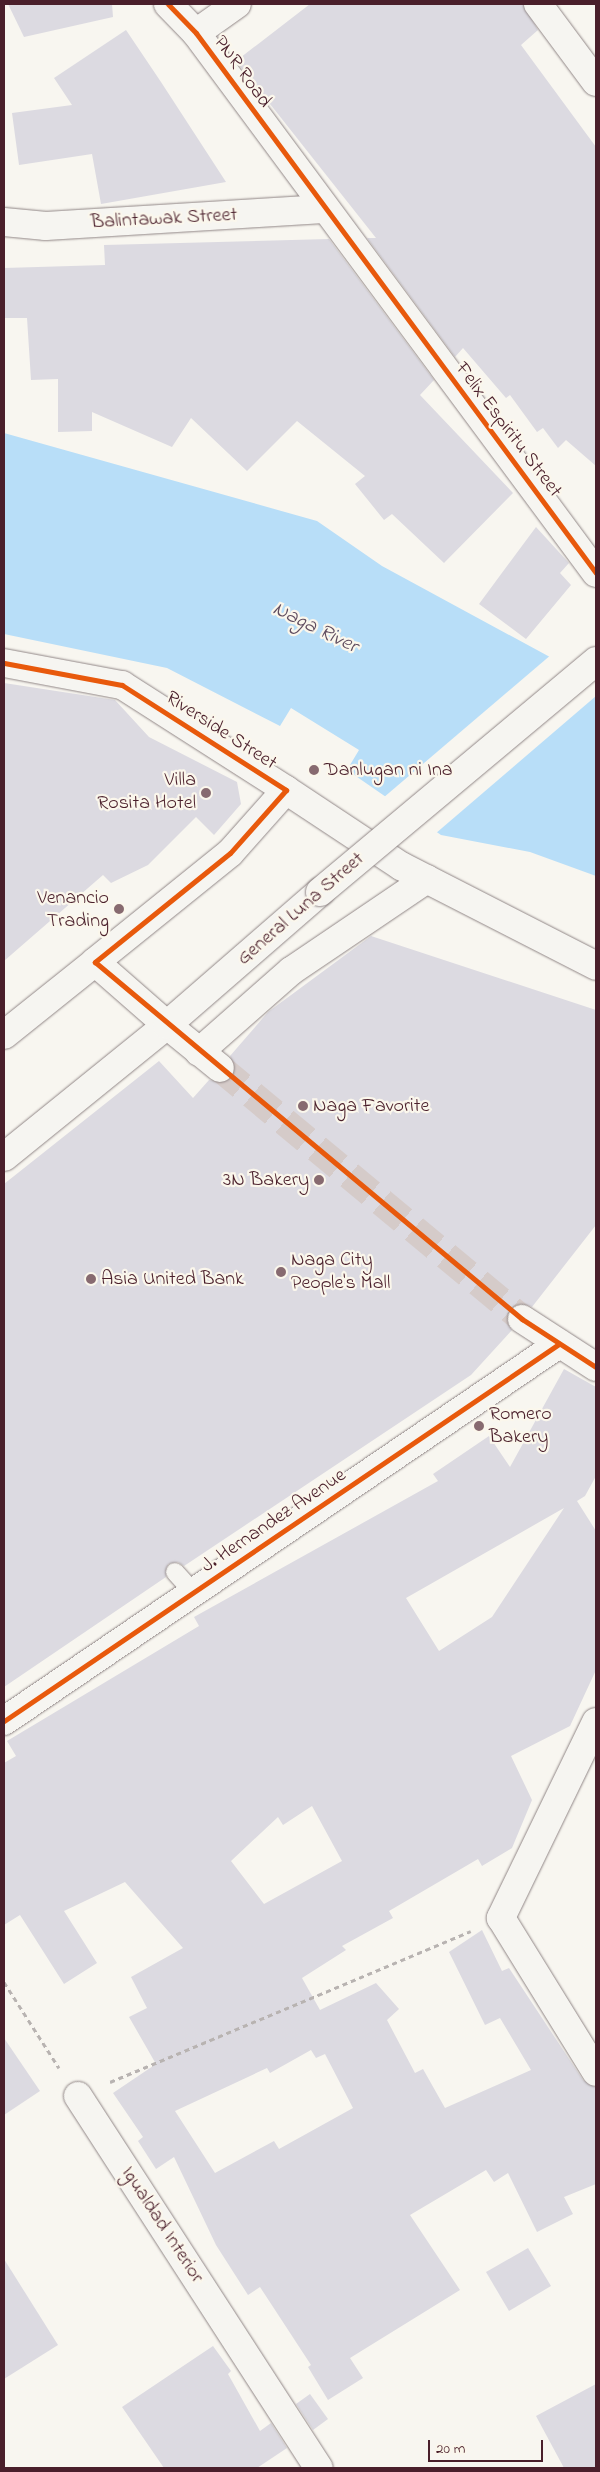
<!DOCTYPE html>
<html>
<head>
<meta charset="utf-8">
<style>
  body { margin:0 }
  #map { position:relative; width:600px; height:2472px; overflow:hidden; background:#f8f6f0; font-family:"Indie Flower",sans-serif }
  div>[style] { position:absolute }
  .water>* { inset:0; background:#b8def8 }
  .pier>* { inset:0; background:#f8f6f0 }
  .building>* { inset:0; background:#dcdae1 }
  .tertiary-tunnel>* { height:28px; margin-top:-14px; transform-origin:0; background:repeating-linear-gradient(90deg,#d5cbc9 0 28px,transparent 0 42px) }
  .path>* { height:3px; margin-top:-1.5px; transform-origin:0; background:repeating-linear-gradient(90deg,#b8b3b1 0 5px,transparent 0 9px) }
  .roads { filter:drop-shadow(0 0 1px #918787) drop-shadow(0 0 1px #918787) }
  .service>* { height:18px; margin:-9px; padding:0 9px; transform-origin:9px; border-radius:9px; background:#f6f5f1 }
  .minor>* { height:28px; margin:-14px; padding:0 14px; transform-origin:14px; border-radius:14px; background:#f6f5f1 }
  .tertiary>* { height:28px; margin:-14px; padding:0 14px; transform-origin:14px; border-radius:14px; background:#f6f5f1 }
  .secondary>* { height:28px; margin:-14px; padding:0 14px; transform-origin:14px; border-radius:14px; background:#f6f5f1 }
  .bridges { filter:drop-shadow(0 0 1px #918787) drop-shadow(0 0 1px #918787) }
  .secondary-bridge>* { height:28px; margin:-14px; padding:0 14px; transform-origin:14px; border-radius:14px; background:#f6f5f1 }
  .cycleway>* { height:5px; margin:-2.5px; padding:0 2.5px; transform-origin:2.5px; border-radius:2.5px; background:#e8590c }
  .dots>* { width:14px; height:14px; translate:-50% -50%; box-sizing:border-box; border:2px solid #fbf7ec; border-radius:50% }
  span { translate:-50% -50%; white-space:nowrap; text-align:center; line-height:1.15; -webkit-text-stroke:4.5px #fbf7ec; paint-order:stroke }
  .street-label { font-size:20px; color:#4a1f2b }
  .poi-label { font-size:20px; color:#4a1f2b }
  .left { translate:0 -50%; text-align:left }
  .right { translate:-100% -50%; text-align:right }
  .water-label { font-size:21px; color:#5f4c5f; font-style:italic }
  .frame { position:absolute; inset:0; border:5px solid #4a1f2b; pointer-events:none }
  .scale { position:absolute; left:428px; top:2440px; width:115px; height:22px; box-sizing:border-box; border:2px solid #4a1f2b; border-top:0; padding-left:6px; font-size:15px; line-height:18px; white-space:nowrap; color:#4a1f2b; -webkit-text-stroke:4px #fbf7ec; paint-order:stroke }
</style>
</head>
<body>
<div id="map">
  <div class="water">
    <i style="clip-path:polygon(4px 433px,317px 521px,382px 566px,596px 682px,596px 876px,530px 852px,441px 835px,347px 770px,359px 750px,291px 708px,280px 726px,167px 668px,4px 634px)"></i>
  </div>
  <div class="pier">
    <i style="clip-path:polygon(552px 654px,596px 679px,596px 696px,435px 834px,383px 798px)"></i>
  </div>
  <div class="building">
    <i style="clip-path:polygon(8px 4px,112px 4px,113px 17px,24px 37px)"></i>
    <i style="clip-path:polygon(310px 4px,523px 4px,538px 30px,521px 45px,596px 147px,596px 466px,566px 440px,558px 448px,543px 428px,537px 432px,510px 395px,506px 398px,463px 348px,455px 357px,367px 238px,376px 238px,236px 61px)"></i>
    <i style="clip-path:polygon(126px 30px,161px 82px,226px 182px,101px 204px,92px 154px,19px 165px,12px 113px,72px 105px,54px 78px)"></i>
    <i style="clip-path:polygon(329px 239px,434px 380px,420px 395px,513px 493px,444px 563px,392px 514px,384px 520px,355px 484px,365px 476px,297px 421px,247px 471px,191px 418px,172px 447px,92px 412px,92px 431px,58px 432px,58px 379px,31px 380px,27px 318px,4px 318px,4px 268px,105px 265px,104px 245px)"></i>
    <i style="clip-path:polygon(536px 527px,569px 563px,560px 573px,571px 585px,526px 639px,479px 604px)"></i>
    <i style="clip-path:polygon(4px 683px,115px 700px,149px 737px,237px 782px,241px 804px,214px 835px,196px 817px,148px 865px,111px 883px,103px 875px,4px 961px)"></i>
    <i style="clip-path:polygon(371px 936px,596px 1010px,596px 1225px,532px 1307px,522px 1303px,509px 1310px,506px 1319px,512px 1330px,471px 1375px,184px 1566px,178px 1562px,168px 1564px,166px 1577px,4px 1687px,4px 1184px,159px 1061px,193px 1098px,209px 1080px,226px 1082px,235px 1071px,230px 1056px,268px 1012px)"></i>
    <i style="clip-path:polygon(evenodd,564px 1369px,596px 1387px,596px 1476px,585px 1496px,577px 1501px,596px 1531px,596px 1670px,570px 1726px,511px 1756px,532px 1800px,512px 1848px,482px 1866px,478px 1859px,389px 1911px,393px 1918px,342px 1946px,346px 1950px,302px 1978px,320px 2010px,376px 1983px,399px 2009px,387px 2020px,415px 2073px,423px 2069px,445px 2108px,531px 2070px,500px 2018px,485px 2025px,449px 1952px,482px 1930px,502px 1971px,509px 1968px,583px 2080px,596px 2088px,596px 2184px,564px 2197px,573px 2214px,537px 2232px,508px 2173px,494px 2182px,486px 2170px,410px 2215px,460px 2290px,350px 2358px,363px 2378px,328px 2400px,308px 2367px,311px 2365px,260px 2287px,248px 2295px,216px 2245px,174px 2157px,156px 2169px,138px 2141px,143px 2137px,113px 2093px,156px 2064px,129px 2017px,147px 2008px,131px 1977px,183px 1948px,125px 1882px,64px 1911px,97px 1963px,64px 1984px,20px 1915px,4px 1925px,4px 1763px,16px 1756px,7px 1741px,199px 1626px,194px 1617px,438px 1481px,433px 1474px,489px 1436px,510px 1467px,564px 1369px,564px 1508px,492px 1617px,439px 1651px,406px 1598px,564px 1508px,564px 1369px,312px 1806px,342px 1861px,264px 1904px,231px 1861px,278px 1817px,283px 1825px,312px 1806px,564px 1369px,311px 2050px,316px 2058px,325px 2054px,353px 2108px,279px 2149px,274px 2141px,215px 2173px,175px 2111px,267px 2068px,270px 2073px,311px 2050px)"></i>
    <i style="clip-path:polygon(4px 2038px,40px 2091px,4px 2115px)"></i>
    <i style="clip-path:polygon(528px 2248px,551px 2286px,509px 2311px,486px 2272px)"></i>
    <i style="clip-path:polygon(4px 2259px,58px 2345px,4px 2379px)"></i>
    <i style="clip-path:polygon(213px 2346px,231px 2371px,228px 2374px,260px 2431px,271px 2423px,287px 2448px,257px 2468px,164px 2468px,122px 2407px)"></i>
    <i style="clip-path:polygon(596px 2384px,596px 2468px,564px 2468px,536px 2416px)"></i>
    <i style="clip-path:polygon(310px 2394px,328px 2419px,313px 2430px,296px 2404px)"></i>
  </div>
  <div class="tertiary-tunnel">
    <i style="left:220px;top:1068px;width:393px;rotate:39.7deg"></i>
  </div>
  <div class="path">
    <i style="left:4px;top:1982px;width:102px;rotate:57.4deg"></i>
    <i style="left:110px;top:2082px;width:391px;rotate:-22.7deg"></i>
  </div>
  <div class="roads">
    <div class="service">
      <i style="left:175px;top:1572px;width:28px;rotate:48deg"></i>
    </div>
    <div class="minor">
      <i style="left:168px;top:4px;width:40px;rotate:46deg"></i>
      <i style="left:196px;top:33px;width:672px;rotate:53.47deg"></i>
      <i style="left:538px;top:4px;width:97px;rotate:53.4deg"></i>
      <i style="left:196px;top:33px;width:50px;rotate:-35.3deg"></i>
      <i style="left:4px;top:222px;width:42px;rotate:5.4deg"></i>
      <i style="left:46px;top:226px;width:278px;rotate:-3.5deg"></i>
      <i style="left:4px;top:663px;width:120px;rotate:10.6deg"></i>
      <i style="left:122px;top:685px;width:195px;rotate:32.6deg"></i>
      <i style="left:286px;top:790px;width:84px;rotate:131.6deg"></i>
      <i style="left:230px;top:853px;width:174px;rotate:141.1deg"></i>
      <i style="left:95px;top:962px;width:96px;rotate:41.2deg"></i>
      <i style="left:286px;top:790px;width:138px;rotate:33.5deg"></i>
      <i style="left:401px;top:866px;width:219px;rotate:27.1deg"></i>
      <i style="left:4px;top:1035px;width:117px;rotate:-38.7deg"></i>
      <i style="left:199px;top:1052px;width:123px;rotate:-41.4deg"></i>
      <i style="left:291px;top:971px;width:164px;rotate:-34.1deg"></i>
      <i style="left:596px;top:1722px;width:218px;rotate:115.9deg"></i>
      <i style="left:501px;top:1918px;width:181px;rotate:58.3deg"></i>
      <i style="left:78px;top:2096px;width:443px;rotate:57.1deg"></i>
    </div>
    <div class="tertiary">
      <i style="left:167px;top:1025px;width:68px;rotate:39.1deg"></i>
      <i style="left:522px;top:1319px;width:88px;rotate:33deg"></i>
      <i style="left:4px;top:1721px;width:671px;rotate:-34.19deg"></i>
    </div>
    <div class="secondary">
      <i style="left:4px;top:1157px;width:210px;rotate:-39deg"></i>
      <i style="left:167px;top:1025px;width:203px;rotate:-41deg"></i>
    </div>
  </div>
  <div class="bridges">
    <div class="secondary-bridge">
      <i style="left:320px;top:892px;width:360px;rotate:-39.9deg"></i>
    </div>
  </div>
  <div class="cycleway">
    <i style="left:168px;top:4px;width:40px;rotate:46deg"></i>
    <i style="left:196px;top:33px;width:672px;rotate:53.47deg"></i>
    <i style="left:4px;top:663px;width:120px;rotate:10.6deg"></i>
    <i style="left:122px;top:685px;width:195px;rotate:32.6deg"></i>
    <i style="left:286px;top:790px;width:84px;rotate:131.6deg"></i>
    <i style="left:230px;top:853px;width:174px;rotate:141.1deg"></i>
    <i style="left:95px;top:962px;width:557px;rotate:39.9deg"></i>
    <i style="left:522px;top:1319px;width:88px;rotate:33deg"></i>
    <i style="left:4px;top:1721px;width:671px;rotate:-34.19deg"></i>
  </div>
  <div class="dots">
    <i style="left:314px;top:770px;background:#876a70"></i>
    <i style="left:206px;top:793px;background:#876a70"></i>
    <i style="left:119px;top:909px;background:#876a70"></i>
    <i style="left:303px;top:1106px;background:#876a70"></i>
    <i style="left:319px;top:1180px;background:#876a70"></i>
    <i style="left:281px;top:1272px;background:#876a70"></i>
    <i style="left:91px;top:1279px;background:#876a70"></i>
    <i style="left:479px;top:1426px;background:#876a70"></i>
  </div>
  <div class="street-label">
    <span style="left:242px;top:72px;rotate:54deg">PNR Road</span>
    <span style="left:164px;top:219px;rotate:-3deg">Balintawak Street</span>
    <span style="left:508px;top:430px;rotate:53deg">Felix Espiritu Street</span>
    <span style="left:221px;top:731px;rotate:33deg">Riverside Street</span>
    <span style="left:301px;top:909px;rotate:-41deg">General Luna Street</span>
    <span style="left:274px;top:1521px;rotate:-34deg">J. Hernandez Avenue</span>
    <span style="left:162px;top:2225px;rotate:57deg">Igualdad Interior</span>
  </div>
  <div class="poi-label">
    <span class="left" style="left:324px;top:770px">Danlugan ni Ina</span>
    <span class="right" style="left:196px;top:792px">Villa<br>Rosita Hotel</span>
    <span class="right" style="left:109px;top:910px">Venancio<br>Trading</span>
    <span class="left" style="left:313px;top:1106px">Naga Favorite</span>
    <span class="right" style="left:309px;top:1180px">3N Bakery</span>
    <span class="left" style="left:291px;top:1272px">Naga City<br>People's Mall</span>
    <span class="left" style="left:101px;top:1279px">Asia United Bank</span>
    <span class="left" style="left:489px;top:1426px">Romero<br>Bakery</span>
  </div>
  <div class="water-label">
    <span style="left:315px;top:628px;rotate:26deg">Naga River</span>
  </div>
  <div class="frame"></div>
  <div class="scale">20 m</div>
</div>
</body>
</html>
